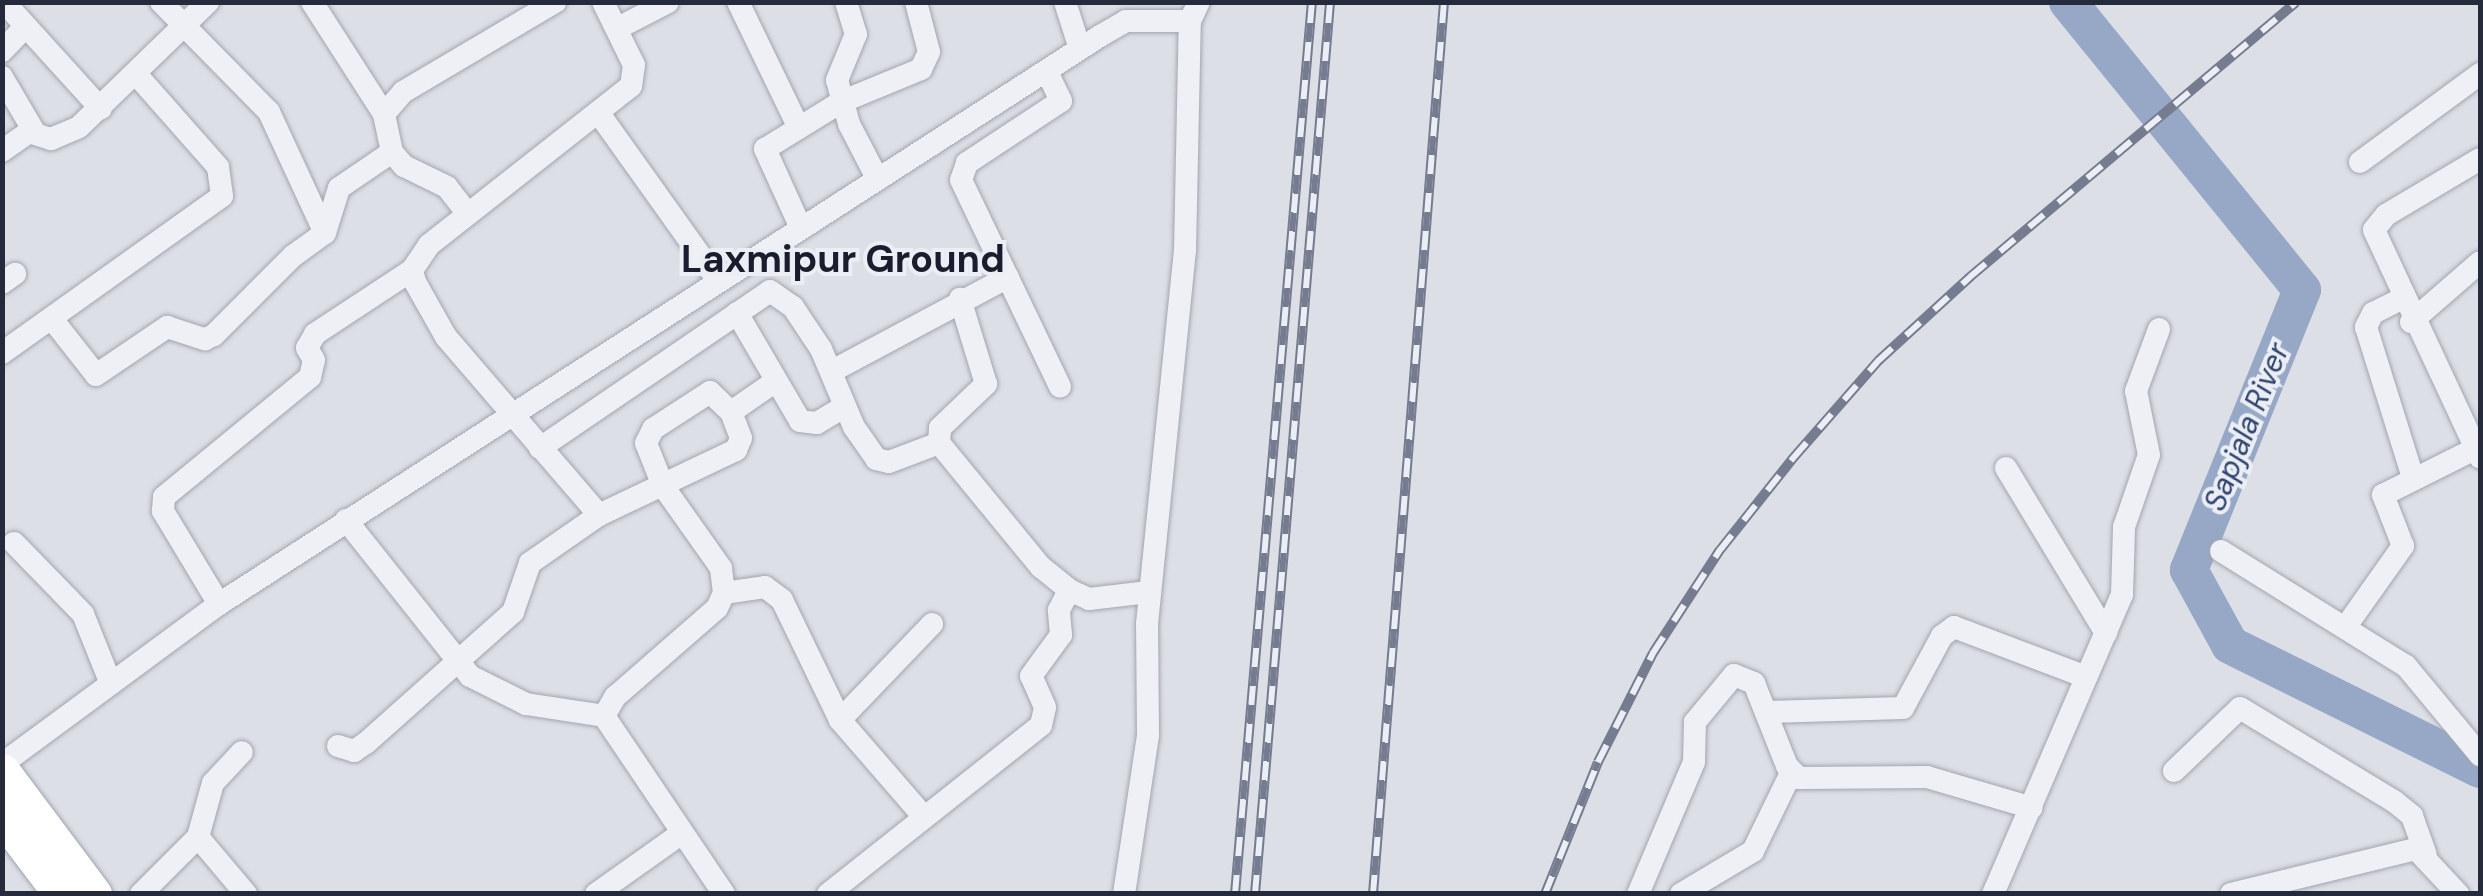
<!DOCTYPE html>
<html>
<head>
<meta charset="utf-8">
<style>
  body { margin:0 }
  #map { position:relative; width:2483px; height:896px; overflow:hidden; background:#dcdfe6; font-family:"DM Sans",sans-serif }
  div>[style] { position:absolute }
  .river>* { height:38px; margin:-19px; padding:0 19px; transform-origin:19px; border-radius:19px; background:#97a8c7 }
  .roads { filter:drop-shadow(0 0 2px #a2a5b0) drop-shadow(0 0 2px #a2a5b0) }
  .minor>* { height:22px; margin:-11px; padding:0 11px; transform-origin:11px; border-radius:11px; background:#eff0f5 }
  .primary>* { height:35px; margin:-17.5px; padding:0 17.5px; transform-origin:17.5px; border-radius:17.5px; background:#fff }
  .rail>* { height:10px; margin-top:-5px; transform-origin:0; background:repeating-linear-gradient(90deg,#ebeef4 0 19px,#767c90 0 38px); box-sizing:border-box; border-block:2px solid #767c90 }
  span { translate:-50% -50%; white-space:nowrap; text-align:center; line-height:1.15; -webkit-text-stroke:8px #ebeef4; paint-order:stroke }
  .water-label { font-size:30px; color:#314570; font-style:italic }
  .district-label { font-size:38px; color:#191d2d; font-weight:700 }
  .frame { position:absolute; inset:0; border:5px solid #262b3c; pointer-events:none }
</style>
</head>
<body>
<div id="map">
  <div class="river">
    <i style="left:2068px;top:2px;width:371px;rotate:50.9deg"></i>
    <i style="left:2302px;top:290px;width:302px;rotate:112deg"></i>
    <i style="left:2189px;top:570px;width:85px;rotate:61.3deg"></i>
    <i style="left:2230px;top:645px;width:279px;rotate:26.4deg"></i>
  </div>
  <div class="roads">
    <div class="minor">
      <i style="left:4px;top:2px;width:144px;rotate:47.8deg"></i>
      <i style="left:161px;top:2px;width:154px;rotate:45.5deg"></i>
      <i style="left:269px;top:112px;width:133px;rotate:65.2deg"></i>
      <i style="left:312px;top:2px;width:133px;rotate:57.3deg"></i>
      <i style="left:603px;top:2px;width:70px;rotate:63.8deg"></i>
      <i style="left:634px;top:65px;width:21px;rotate:98deg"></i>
      <i style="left:631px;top:86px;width:257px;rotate:141.8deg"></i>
      <i style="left:429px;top:245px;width:30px;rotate:124deg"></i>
      <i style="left:412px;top:270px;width:12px;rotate:76deg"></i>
      <i style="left:415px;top:282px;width:63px;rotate:60.6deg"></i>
      <i style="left:446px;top:337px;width:235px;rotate:49.3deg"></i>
      <i style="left:599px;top:515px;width:152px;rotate:-25.4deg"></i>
      <i style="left:736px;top:450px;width:13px;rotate:-67deg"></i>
      <i style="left:741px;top:438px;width:28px;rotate:-111deg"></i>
      <i style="left:731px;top:412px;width:55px;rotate:-34.6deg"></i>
      <i style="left:738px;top:2px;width:138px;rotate:64.2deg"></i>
      <i style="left:846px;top:2px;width:34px;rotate:73deg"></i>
      <i style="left:856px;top:34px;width:50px;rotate:112.4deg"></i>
      <i style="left:837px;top:80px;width:46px;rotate:74.7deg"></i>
      <i style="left:849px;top:124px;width:61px;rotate:62.6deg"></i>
      <i style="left:1065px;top:2px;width:49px;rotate:72.3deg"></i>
      <i style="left:618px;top:28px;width:56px;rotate:-27.5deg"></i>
      <i style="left:2px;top:51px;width:33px;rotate:-46deg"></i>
      <i style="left:1047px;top:72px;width:32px;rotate:64deg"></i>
      <i style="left:1061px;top:101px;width:113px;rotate:146.6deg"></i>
      <i style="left:967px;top:163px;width:18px;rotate:109deg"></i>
      <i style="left:961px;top:180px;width:229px;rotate:64.4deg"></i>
      <i style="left:2px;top:77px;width:65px;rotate:59.5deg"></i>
      <i style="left:600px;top:115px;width:201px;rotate:54.5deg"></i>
      <i style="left:2px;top:151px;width:33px;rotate:-35deg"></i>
      <i style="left:29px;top:132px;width:23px;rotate:18deg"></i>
      <i style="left:51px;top:139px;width:30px;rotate:-23deg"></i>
      <i style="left:79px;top:127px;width:180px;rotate:-44.1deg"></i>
      <i style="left:2480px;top:159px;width:109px;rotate:149.2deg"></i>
      <i style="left:2386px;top:215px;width:19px;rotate:129deg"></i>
      <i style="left:2374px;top:230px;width:251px;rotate:65deg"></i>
      <i style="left:2360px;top:162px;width:149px;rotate:-36.3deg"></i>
      <i style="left:468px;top:214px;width:34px;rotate:-128deg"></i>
      <i style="left:447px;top:187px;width:48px;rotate:-154deg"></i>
      <i style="left:404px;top:166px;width:18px;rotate:-131deg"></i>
      <i style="left:392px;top:152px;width:39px;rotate:-102deg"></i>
      <i style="left:384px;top:114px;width:29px;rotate:-49deg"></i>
      <i style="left:403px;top:92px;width:177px;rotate:-30.6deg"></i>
      <i style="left:800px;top:226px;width:85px;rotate:-114.4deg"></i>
      <i style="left:765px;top:149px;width:89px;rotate:-31.7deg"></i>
      <i style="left:841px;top:102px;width:87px;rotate:-22.4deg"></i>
      <i style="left:921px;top:69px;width:19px;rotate:-65deg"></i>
      <i style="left:929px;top:52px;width:52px;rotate:-104.6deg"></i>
      <i style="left:2px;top:283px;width:16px;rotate:-35deg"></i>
      <i style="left:2401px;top:299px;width:31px;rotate:153deg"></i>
      <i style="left:2373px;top:313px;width:16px;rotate:117deg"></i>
      <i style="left:2366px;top:327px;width:158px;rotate:72.7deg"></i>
      <i style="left:737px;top:313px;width:125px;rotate:59.7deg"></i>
      <i style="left:800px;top:421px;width:17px;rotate:7deg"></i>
      <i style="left:817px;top:423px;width:31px;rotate:-31deg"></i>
      <i style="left:52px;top:319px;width:71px;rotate:51.8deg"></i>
      <i style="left:96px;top:375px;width:86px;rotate:-34.1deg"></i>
      <i style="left:167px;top:327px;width:40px;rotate:18deg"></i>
      <i style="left:205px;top:339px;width:10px;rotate:-24deg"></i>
      <i style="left:214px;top:335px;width:112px;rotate:-45deg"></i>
      <i style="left:293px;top:256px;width:39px;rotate:-36deg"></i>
      <i style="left:325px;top:233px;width:47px;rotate:-72.7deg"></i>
      <i style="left:339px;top:188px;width:64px;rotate:-34.2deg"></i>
      <i style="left:2411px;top:322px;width:91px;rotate:-41deg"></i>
      <i style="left:2px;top:353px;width:270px;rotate:-35.5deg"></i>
      <i style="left:222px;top:196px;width:29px;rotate:-98deg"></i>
      <i style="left:218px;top:167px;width:124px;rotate:-131.4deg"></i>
      <i style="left:834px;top:370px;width:197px;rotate:-28.1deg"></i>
      <i style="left:939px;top:443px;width:15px;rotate:-86deg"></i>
      <i style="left:940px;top:428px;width:64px;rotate:-43.7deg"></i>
      <i style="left:986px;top:384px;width:89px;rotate:-107deg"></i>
      <i style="left:540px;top:448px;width:278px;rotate:-34.3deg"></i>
      <i style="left:770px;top:291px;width:28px;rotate:35deg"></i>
      <i style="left:793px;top:307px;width:50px;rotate:56.3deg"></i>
      <i style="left:821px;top:349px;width:85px;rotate:67.1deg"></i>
      <i style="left:854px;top:427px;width:39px;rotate:55deg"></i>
      <i style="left:876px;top:459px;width:13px;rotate:13deg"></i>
      <i style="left:889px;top:462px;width:53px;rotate:-20.8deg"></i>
      <i style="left:939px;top:443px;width:161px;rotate:50.6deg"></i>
      <i style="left:1041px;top:567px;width:36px;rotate:39deg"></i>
      <i style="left:1069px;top:590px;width:22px;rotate:24deg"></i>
      <i style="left:1089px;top:599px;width:60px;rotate:-6.7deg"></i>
      <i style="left:2006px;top:468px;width:193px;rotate:58.8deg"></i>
      <i style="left:346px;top:520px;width:199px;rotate:51.5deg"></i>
      <i style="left:470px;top:676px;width:63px;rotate:26.6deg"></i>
      <i style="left:526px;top:704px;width:79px;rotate:8.7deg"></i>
      <i style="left:14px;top:543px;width:99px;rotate:45.8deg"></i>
      <i style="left:83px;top:614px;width:75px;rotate:68.2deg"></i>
      <i style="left:2221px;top:551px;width:218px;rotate:31.9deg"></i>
      <i style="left:2406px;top:666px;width:116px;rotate:50.3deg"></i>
      <i style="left:724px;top:593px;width:41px;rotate:-8.3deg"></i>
      <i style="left:765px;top:587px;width:21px;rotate:37deg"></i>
      <i style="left:782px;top:600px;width:133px;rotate:64.2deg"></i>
      <i style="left:840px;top:720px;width:128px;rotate:49.1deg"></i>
      <i style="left:219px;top:604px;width:109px;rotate:-121.1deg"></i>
      <i style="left:163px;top:511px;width:14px;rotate:-86deg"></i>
      <i style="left:164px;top:497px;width:189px;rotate:-39.4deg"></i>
      <i style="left:310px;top:377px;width:17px;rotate:-77deg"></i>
      <i style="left:314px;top:360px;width:14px;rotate:-120deg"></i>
      <i style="left:307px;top:348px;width:16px;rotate:-60deg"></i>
      <i style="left:315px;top:334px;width:116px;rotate:-33.4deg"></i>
      <i style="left:2347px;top:625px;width:97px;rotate:-54.7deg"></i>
      <i style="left:2403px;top:546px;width:55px;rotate:-111.4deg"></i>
      <i style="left:2383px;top:495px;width:103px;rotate:-26.6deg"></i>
      <i style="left:1768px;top:712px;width:135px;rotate:-1.7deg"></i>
      <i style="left:1903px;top:708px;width:82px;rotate:-61.6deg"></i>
      <i style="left:1942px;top:636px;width:15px;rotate:-37deg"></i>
      <i style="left:1954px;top:627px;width:141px;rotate:20.7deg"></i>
      <i style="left:840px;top:720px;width:133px;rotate:-46.2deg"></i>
      <i style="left:338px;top:746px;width:17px;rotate:17deg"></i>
      <i style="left:354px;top:751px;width:14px;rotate:-34deg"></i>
      <i style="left:366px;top:743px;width:197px;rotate:-41.7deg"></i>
      <i style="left:513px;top:612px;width:52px;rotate:-70.9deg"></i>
      <i style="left:530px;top:563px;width:84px;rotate:-34.8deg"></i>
      <i style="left:2px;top:764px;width:270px;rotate:-36.4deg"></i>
      <i style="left:219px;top:604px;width:1048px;rotate:-32.81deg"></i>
      <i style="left:1100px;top:36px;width:30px;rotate:-30deg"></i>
      <i style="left:1126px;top:21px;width:64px"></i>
      <i style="left:2174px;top:771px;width:91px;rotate:-43.7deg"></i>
      <i style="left:2240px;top:708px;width:181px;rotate:31.2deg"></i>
      <i style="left:2395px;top:802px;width:22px;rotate:39deg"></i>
      <i style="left:2412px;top:816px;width:41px;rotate:70.3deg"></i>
      <i style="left:198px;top:837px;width:75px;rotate:49.9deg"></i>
      <i style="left:141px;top:894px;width:81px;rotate:-45deg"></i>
      <i style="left:198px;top:837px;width:56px;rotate:-74.5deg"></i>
      <i style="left:213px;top:783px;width:42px;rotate:-46.9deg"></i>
      <i style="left:596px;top:894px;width:105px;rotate:-35.3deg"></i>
      <i style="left:724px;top:894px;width:215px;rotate:-124deg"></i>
      <i style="left:604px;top:716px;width:22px;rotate:-60deg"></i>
      <i style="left:615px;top:697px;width:135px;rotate:-41.1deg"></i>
      <i style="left:717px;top:608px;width:17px;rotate:-65deg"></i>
      <i style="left:724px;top:593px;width:25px;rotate:-97deg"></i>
      <i style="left:721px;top:568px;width:100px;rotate:-125.3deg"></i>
      <i style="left:663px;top:486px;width:46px;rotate:-111.6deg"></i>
      <i style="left:646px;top:443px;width:16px;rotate:-63deg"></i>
      <i style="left:653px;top:429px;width:68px;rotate:-33deg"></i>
      <i style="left:710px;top:392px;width:29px;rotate:44deg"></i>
      <i style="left:828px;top:894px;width:272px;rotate:-38.4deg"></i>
      <i style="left:1041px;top:725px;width:18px;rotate:-77deg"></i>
      <i style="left:1045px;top:707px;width:34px;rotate:-114deg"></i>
      <i style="left:1031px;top:676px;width:51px;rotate:-53.8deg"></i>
      <i style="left:1061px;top:635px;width:25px;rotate:-95deg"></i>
      <i style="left:1059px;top:610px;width:22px;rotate:-63deg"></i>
      <i style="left:1124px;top:894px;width:161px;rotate:-81.4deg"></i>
      <i style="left:1148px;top:735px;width:111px;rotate:-90.5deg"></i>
      <i style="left:1147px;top:624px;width:375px;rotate:-84.2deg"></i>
      <i style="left:1185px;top:251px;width:230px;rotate:-88.8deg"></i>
      <i style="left:1190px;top:21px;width:21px;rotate:-65deg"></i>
      <i style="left:1638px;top:894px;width:143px;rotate:-67deg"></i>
      <i style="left:1694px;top:762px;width:40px;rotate:-88.6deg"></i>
      <i style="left:1695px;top:722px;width:61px;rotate:-50.3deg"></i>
      <i style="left:1734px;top:675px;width:22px;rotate:22deg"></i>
      <i style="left:1754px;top:683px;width:89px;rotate:68.3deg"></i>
      <i style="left:1787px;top:766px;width:17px;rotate:45deg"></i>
      <i style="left:1799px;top:778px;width:128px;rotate:-0.4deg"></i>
      <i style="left:1927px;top:777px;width:109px;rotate:16.4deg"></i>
      <i style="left:1681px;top:894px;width:84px;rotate:-30.8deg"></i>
      <i style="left:1753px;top:851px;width:87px;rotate:-64deg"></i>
      <i style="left:1993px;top:894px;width:326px;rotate:-66.7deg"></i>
      <i style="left:2122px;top:595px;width:68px;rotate:-88.3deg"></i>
      <i style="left:2124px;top:527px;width:76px;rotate:-70.9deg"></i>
      <i style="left:2149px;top:455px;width:65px;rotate:-101.5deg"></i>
      <i style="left:2136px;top:391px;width:66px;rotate:-69.6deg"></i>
      <i style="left:2231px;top:894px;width:190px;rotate:-13.7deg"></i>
      <i style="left:2416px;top:849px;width:62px;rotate:47deg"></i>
    </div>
    <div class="primary">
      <i style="left:2px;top:771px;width:154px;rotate:53.2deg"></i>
      <i style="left:2px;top:816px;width:98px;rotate:52.9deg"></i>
    </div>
  </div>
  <div class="rail">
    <i style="left:1235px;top:894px;width:895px;rotate:-85.07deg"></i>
    <i style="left:1255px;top:894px;width:895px;rotate:-85.19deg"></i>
    <i style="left:1373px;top:894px;width:895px;rotate:-85.45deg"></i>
    <i style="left:1545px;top:894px;width:142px;rotate:-68.1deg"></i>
    <i style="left:1598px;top:762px;width:122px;rotate:-63.2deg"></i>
    <i style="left:1653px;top:653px;width:123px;rotate:-57deg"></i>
    <i style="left:1720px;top:550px;width:119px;rotate:-51.5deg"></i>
    <i style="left:1794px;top:457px;width:128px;rotate:-48.8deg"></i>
    <i style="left:1878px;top:361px;width:126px;rotate:-42.4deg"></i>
    <i style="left:1971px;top:276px;width:425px;rotate:-40.1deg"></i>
  </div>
  <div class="water-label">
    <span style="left:2247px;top:427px;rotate:-68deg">Sapjala River</span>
  </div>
  <div class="district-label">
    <span style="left:843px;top:260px">Laxmipur Ground</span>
  </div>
  <div class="frame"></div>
</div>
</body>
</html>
